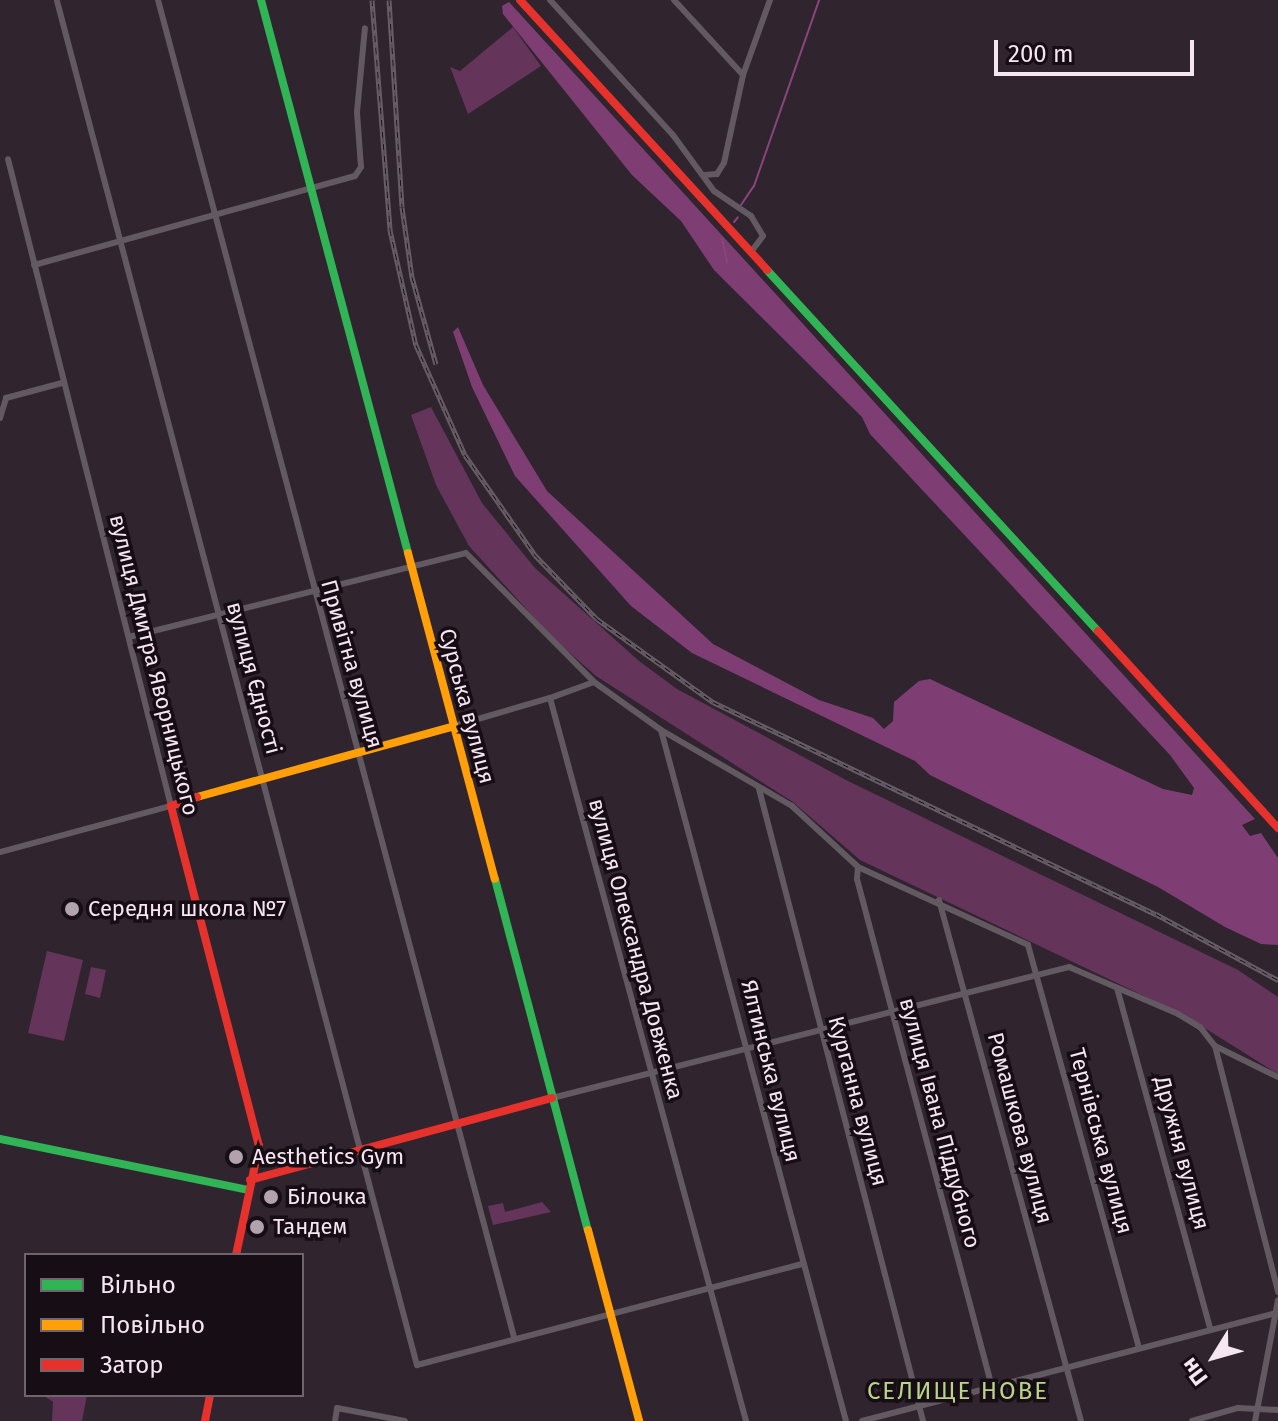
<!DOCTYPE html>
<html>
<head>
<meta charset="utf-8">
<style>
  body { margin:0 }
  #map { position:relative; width:1278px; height:1421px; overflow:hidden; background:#30242e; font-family:"Fira Sans",sans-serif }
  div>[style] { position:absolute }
  .green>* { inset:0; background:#64345b }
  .forest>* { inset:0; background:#7f3e73 }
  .stream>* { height:2px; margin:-1px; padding:0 1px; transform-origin:1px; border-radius:1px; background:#89457c }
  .street>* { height:6px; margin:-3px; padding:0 3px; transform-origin:3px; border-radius:3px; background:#635961 }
  .fast>* { height:8px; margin:-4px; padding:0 4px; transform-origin:4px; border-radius:4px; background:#30b455 }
  .slow>* { height:8px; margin:-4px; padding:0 4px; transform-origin:4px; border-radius:4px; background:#ff9f0a }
  .jam>* { height:8px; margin:-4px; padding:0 4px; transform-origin:4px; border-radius:4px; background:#e5322d }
  .rail>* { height:5px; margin-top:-2.5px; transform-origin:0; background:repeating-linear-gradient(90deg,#170d14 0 6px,#675d65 0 12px); box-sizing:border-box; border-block:2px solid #675d65 }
  .dots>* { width:22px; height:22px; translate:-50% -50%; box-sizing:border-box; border:4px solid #170d14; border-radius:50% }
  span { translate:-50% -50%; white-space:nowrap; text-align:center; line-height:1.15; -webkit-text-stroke:7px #170d14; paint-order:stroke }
  .street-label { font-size:22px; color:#f6e6f2 }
  .poi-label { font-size:22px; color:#f6e6f2 }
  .left { translate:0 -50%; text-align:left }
  .neighbourhood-label { font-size:24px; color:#bad48b; letter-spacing:2px }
  .legend { position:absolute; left:24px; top:1253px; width:280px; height:144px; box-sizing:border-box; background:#170d14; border:2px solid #70646d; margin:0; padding:10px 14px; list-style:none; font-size:24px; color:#f6e6f2 }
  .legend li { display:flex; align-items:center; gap:16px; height:40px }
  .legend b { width:40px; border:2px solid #70646d }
  .north { position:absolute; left:1174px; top:1317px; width:80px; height:80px; -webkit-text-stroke:6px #170d14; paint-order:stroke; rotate:233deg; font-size:22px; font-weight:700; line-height:32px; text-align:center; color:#f6e6f2 }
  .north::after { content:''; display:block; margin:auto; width:28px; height:36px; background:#f6e6f2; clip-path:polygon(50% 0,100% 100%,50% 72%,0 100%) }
  .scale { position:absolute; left:994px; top:40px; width:200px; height:36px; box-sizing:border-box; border:4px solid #f6e6f2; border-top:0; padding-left:10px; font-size:24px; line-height:28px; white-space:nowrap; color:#f6e6f2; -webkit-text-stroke:6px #170d14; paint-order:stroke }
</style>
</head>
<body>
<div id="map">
  <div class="green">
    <i style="clip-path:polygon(513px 27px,541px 66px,468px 114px,450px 67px,460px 71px)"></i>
    <i style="clip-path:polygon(431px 407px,482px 503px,535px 568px,639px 661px,677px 689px,848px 781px,1238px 970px,1278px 997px,1278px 1074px,1184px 1015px,860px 860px,793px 802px,596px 676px,552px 637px,469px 546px,436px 485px,411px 415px)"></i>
    <i style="clip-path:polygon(47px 951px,83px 960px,64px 1041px,28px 1033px)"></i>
    <i style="clip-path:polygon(91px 967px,106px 970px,100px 998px,85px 994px)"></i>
    <i style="clip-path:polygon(542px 1202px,551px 1212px,493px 1225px,488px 1206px,503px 1203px,505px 1212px)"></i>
    <i style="clip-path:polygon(43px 1395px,87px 1395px,82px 1421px,52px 1421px,53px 1402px)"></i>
  </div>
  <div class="forest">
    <i style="clip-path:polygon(509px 2px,1255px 819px,1242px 825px,1250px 836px,1261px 833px,1278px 858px,1278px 945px,1261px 944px,1225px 927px,1158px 887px,930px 775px,915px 761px,692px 653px,631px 606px,515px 476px,472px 387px,453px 332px,458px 327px,483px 385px,547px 491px,713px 644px,819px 700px,873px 718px,884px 729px,893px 721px,894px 702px,919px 681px,930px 679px,1163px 789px,1192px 795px,1194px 788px,1170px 755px,870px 434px,862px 417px,714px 270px,681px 221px,632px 175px,503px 14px,502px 6px)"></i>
  </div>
  <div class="stream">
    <i style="left:741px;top:205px;width:23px;rotate:-56deg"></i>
    <i style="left:754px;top:186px;width:197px;rotate:-70.7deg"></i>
    <i style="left:734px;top:222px;width:6px;rotate:-51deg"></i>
    <i style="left:722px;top:238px;width:25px;rotate:78deg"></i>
  </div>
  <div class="street">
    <i style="left:158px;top:0;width:1384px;rotate:75.09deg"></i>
    <i style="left:550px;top:0;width:183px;rotate:47.7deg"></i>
    <i style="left:673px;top:135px;width:69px;rotate:53.8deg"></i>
    <i style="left:714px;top:191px;width:45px;rotate:34deg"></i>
    <i style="left:751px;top:216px;width:23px;rotate:59deg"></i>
    <i style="left:763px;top:236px;width:20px;rotate:127deg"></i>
    <i style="left:674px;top:0;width:102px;rotate:47.4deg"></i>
    <i style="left:57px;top:1px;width:1411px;rotate:75.22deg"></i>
    <i style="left:417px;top:1365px;width:398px;rotate:-14.7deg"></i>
    <i style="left:704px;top:175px;width:13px;rotate:-4deg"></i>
    <i style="left:717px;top:174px;width:13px;rotate:-58deg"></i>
    <i style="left:724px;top:163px;width:90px;rotate:-77.8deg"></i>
    <i style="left:743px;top:75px;width:80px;rotate:-70.2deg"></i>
    <i style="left:34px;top:265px;width:333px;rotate:-15.5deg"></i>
    <i style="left:355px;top:176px;width:11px;rotate:-56deg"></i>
    <i style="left:361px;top:167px;width:55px;rotate:-94.2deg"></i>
    <i style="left:357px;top:112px;width:84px;rotate:-84.6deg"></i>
    <i style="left:0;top:418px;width:21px;rotate:-73deg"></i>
    <i style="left:6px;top:398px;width:58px;rotate:-15deg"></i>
    <i style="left:129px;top:637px;width:347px;rotate:-14deg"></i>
    <i style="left:466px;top:553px;width:182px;rotate:45.2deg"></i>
    <i style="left:594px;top:682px;width:47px;rotate:160deg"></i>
    <i style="left:550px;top:698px;width:749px;rotate:74.83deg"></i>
    <i style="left:594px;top:682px;width:82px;rotate:35.6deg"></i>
    <i style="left:661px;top:730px;width:151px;rotate:30.1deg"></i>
    <i style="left:792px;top:806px;width:90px;rotate:42.7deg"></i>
    <i style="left:858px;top:867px;width:187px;rotate:24.6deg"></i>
    <i style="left:1028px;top:945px;width:417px;rotate:74.6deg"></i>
    <i style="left:454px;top:726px;width:100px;rotate:-16.3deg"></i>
    <i style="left:661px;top:730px;width:715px;rotate:75.01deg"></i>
    <i style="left:759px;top:789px;width:653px;rotate:75.45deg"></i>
    <i style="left:0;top:852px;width:177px;rotate:-15.1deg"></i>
    <i style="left:171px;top:806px;width:667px;rotate:-104.14deg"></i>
    <i style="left:858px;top:867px;width:12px;rotate:95deg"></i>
    <i style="left:857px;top:879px;width:526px;rotate:75.12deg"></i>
    <i style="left:939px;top:900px;width:540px;rotate:74.75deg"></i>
    <i style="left:1117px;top:988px;width:352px;rotate:74.7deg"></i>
    <i style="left:1215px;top:1046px;width:254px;rotate:75.6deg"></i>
    <i style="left:552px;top:1098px;width:533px;rotate:-14.22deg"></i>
    <i style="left:1069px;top:967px;width:119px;rotate:23.3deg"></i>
    <i style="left:1178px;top:1014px;width:26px;rotate:31deg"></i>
    <i style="left:1200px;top:1027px;width:24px;rotate:52deg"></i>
    <i style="left:1215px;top:1046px;width:70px;rotate:26.2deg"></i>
    <i style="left:335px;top:1421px;width:13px;rotate:-81deg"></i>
    <i style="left:337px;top:1408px;width:69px;rotate:10.8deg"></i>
    <i style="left:862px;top:1421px;width:430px;rotate:-14.6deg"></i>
    <i style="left:1192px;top:1421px;width:48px;rotate:-15.8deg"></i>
    <i style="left:1238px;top:1408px;width:40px;rotate:2.9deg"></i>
    <i style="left:1255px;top:1421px;width:123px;rotate:-79.2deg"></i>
  </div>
  <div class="fast">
    <i style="left:261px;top:0;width:572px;rotate:75.11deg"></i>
    <i style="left:767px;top:270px;width:490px;rotate:47.5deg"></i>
    <i style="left:495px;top:879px;width:363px;rotate:75.2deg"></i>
    <i style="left:0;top:1139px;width:253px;rotate:11.6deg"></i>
  </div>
  <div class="slow">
    <i style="left:408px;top:553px;width:337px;rotate:75.1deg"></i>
    <i style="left:197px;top:797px;width:267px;rotate:-15.4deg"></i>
    <i style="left:588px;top:1230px;width:198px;rotate:75deg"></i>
  </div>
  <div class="jam">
    <i style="left:520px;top:0;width:366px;rotate:47.5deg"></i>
    <i style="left:1098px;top:631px;width:267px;rotate:47.6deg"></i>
    <i style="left:197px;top:797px;width:28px;rotate:161deg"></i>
    <i style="left:171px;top:806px;width:351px;rotate:75.5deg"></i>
    <i style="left:259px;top:1146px;width:111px;rotate:101.9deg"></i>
    <i style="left:250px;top:1180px;width:313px;rotate:-15.2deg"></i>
    <i style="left:205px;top:1421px;width:26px;rotate:-79deg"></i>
  </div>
  <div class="rail">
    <i style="left:372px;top:0;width:231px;rotate:85.5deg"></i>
    <i style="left:390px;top:230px;width:118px;rotate:77.3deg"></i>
    <i style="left:416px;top:345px;width:120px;rotate:66deg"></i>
    <i style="left:465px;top:455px;width:122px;rotate:55deg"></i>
    <i style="left:535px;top:555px;width:89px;rotate:45.9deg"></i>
    <i style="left:597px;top:619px;width:143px;rotate:35.6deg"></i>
    <i style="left:713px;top:702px;width:491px;rotate:25.6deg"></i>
    <i style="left:1156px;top:914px;width:139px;rotate:28.4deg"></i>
    <i style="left:389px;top:0;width:207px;rotate:86.4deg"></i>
    <i style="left:402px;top:207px;width:71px;rotate:81.9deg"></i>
    <i style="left:412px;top:277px;width:90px;rotate:74.6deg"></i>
  </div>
  <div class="dots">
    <i style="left:72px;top:909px;background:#b1a2ad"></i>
    <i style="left:236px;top:1157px;background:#b1a2ad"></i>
    <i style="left:271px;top:1197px;background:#b1a2ad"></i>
    <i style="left:257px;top:1227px;background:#b1a2ad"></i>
  </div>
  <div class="street-label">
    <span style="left:352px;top:664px;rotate:74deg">Привітна вулиця</span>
    <span style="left:154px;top:665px;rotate:76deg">вулиця Дмитра Яворницького</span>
    <span style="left:254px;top:678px;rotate:75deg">вулиця Єдності</span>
    <span style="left:467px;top:706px;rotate:75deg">Сурська вулиця</span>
    <span style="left:636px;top:949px;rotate:75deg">вулиця Олександра Довженка</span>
    <span style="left:771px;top:1071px;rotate:76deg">Ялтинська вулиця</span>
    <span style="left:858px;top:1101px;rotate:75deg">Курганна вулиця</span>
    <span style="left:940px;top:1123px;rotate:75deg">вулиця Івана Піддубного</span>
    <span style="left:1020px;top:1128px;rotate:75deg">Ромашкова вулиця</span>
    <span style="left:1101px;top:1141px;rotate:75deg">Тернівська вулиця</span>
    <span style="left:1182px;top:1153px;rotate:75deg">Дружня вулиця</span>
  </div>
  <div class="poi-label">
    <span class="left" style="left:88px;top:909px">Середня школа №7</span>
    <span class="left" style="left:252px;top:1157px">Aesthetics Gym</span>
    <span class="left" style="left:287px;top:1197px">Білочка</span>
    <span class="left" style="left:273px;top:1227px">Тандем</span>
  </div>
  <div class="neighbourhood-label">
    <span style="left:958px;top:1392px">СЕЛИЩЕ НОВЕ</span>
  </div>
  <ul class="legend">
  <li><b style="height:10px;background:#30b455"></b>Вільно</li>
  <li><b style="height:10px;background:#ff9f0a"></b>Повільно</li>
  <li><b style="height:10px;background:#e5322d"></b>Затор</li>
  </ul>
  <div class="north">Пн</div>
  <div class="scale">200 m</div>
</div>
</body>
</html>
